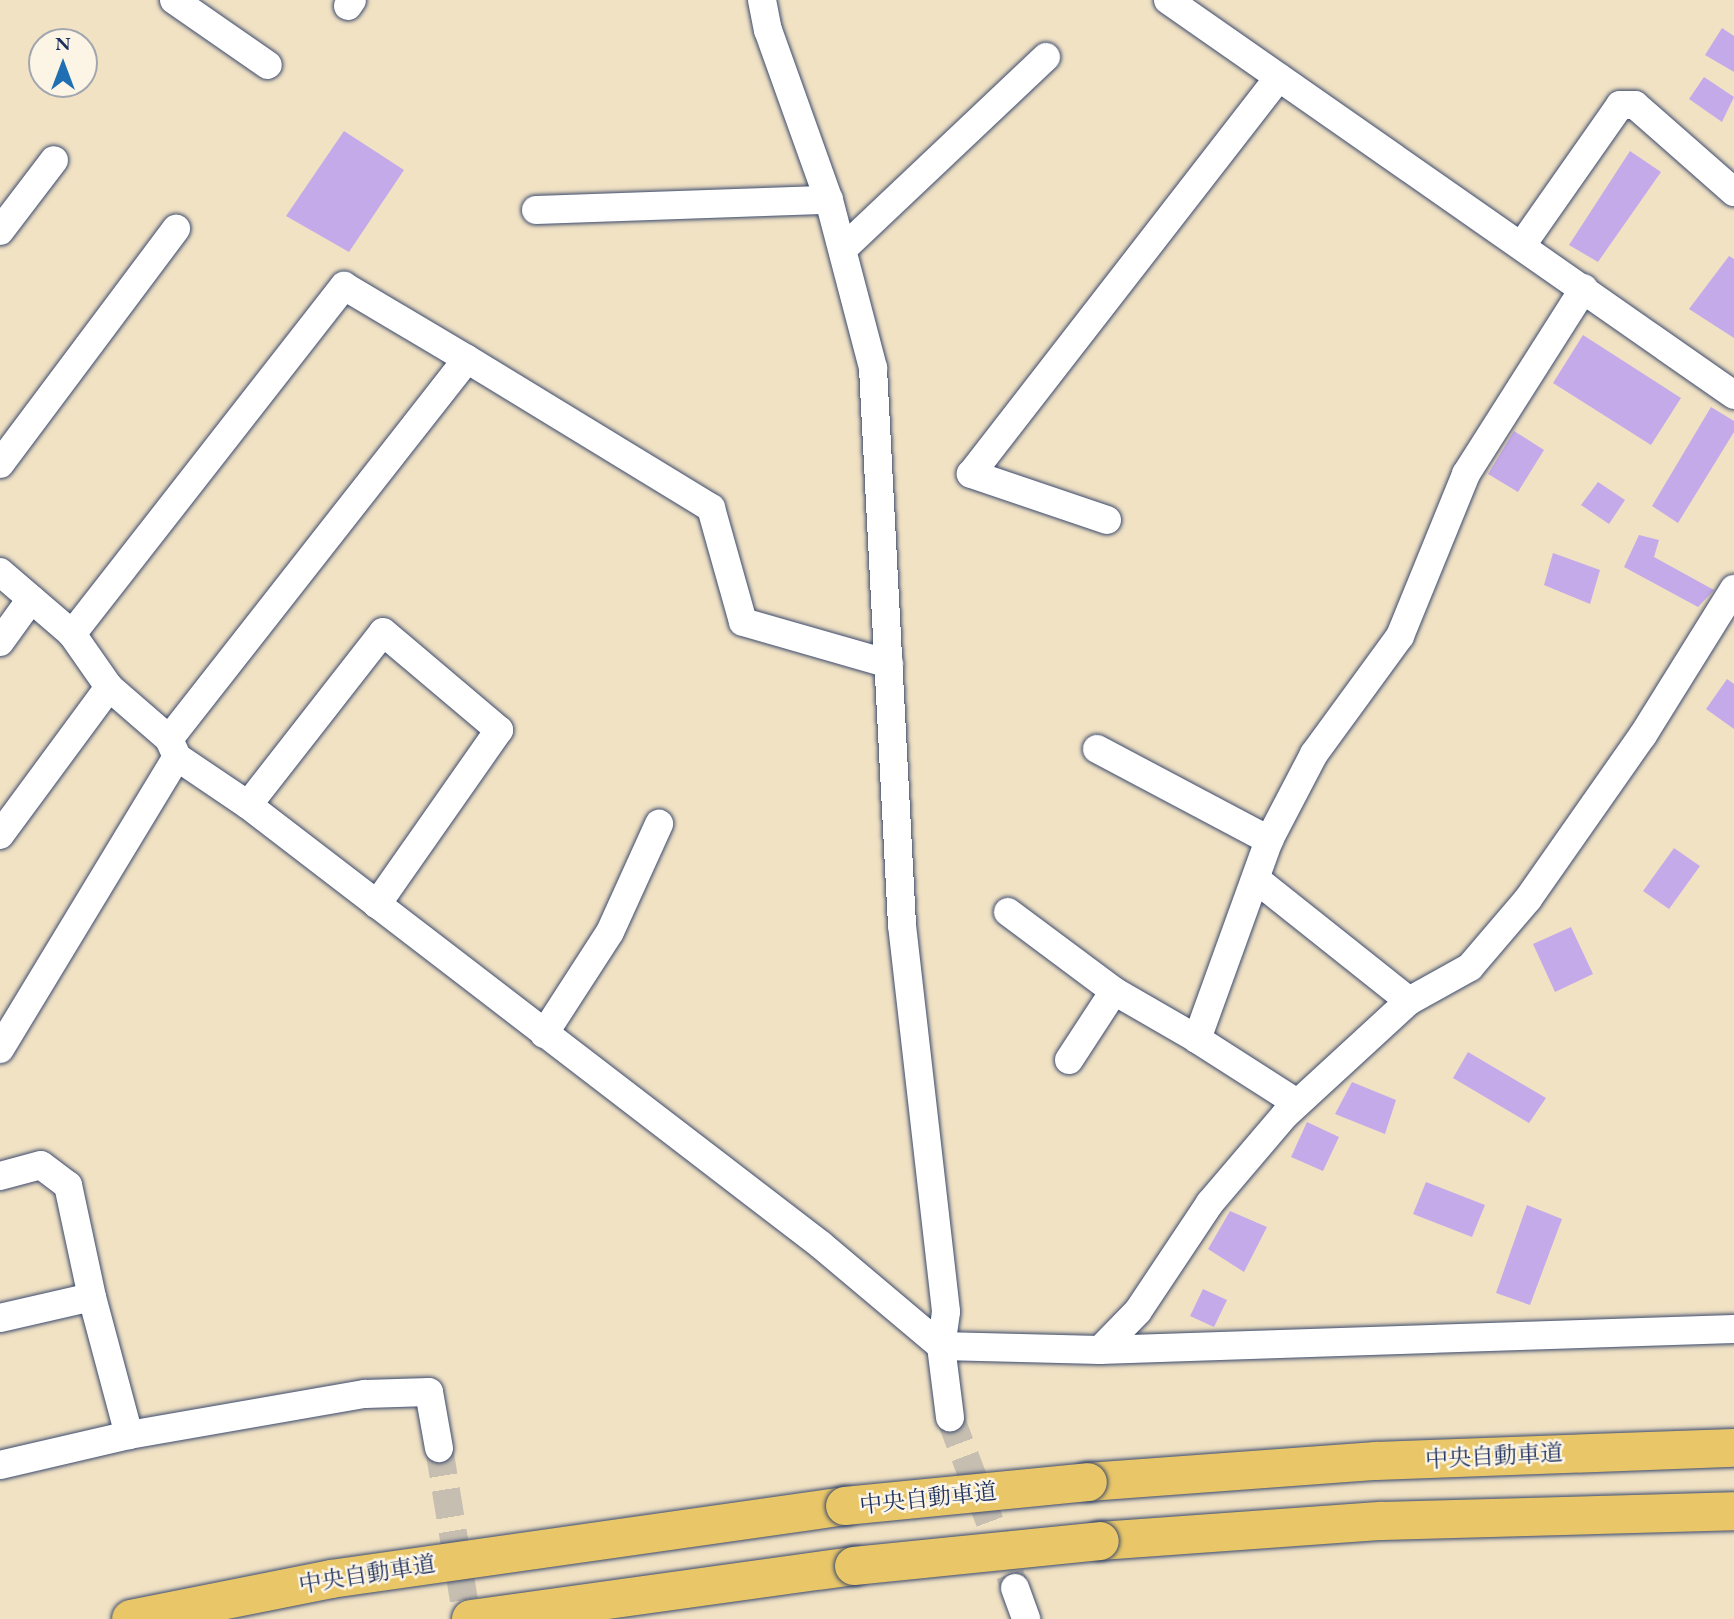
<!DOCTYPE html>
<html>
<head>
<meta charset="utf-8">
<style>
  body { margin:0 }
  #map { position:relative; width:1734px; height:1619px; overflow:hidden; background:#f1e2c4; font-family:"EB Garamond","Noto Serif JP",serif }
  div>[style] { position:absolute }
  .building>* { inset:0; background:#c5aaea }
  .minor-tunnel>* { height:28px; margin-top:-14px; transform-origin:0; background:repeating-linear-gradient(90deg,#c6beb0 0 28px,transparent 0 42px) }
  .roads { filter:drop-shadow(0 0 2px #3b4a6d) drop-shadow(0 0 2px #3b4a6d) }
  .minor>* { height:28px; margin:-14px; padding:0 14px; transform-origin:14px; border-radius:14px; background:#fff }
  .motorway>* { height:38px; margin:-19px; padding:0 19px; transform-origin:19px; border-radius:19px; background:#e9c769 }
  .bridges { filter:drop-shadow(0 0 2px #3b4a6d) drop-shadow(0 0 2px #3b4a6d) }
  .motorway-bridge>* { height:38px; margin:-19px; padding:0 19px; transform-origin:19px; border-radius:19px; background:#e9c769 }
  span { translate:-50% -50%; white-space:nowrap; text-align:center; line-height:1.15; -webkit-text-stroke:5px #fcf5e5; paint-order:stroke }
  .street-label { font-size:23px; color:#1b2f5e }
  .north { position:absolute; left:28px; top:28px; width:70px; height:70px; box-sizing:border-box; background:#fcf5e5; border:2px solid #a2a6af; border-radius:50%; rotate:0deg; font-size:19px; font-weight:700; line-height:28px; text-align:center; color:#1b2f5e }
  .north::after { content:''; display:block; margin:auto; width:24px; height:32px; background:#1f6fb2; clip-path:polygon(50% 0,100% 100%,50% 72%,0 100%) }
</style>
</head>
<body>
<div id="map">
  <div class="building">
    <i style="clip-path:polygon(1722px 28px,1734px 36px,1734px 72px,1705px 55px)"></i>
    <i style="clip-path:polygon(1704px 77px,1734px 97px,1722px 122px,1689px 99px)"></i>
    <i style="clip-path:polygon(344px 131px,404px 170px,349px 252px,286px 216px)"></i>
    <i style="clip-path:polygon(1630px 151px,1661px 172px,1598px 262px,1569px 245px)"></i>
    <i style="clip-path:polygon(1729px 256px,1734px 259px,1734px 338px,1689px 309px)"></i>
    <i style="clip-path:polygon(1583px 335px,1681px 398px,1651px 445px,1553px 383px)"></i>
    <i style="clip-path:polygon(1711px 407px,1734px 421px,1734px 432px,1678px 523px,1652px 506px)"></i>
    <i style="clip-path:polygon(1514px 431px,1544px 450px,1518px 492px,1488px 474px)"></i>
    <i style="clip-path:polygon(1598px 482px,1625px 500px,1609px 524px,1581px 505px)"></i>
    <i style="clip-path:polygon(1639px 535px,1659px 540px,1654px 557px,1714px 590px,1698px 607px,1624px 567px)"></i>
    <i style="clip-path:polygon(1553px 553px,1600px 570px,1590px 604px,1544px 585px)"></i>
    <i style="clip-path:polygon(1727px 679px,1734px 684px,1734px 729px,1706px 709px)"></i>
    <i style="clip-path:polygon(1674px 848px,1700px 866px,1669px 909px,1643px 891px)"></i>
    <i style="clip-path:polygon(1571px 927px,1593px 974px,1555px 992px,1533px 944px)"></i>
    <i style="clip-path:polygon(1468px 1052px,1546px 1098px,1529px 1123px,1453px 1078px)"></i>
    <i style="clip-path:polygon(1352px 1082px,1396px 1100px,1385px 1134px,1335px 1114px)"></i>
    <i style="clip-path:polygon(1307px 1122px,1339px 1137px,1323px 1171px,1291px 1157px)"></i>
    <i style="clip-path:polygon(1426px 1182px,1485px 1205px,1472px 1237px,1413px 1214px)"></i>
    <i style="clip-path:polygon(1527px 1205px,1562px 1219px,1530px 1305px,1496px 1293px)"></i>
    <i style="clip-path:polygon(1230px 1211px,1267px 1227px,1244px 1272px,1208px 1249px)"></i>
    <i style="clip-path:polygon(1203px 1289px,1227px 1300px,1214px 1327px,1190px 1316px)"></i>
  </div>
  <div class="minor-tunnel">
    <i style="left:950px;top:1417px;width:183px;rotate:69.2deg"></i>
    <i style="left:439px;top:1448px;width:173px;rotate:80.7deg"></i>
  </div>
  <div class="roads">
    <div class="minor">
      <i style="left:174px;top:0;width:114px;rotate:34.7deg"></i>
      <i style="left:762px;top:0;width:31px;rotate:79deg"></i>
      <i style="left:768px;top:30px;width:181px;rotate:70.3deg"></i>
      <i style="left:829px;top:200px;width:174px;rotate:75.3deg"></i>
      <i style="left:873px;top:368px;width:558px;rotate:87.02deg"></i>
      <i style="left:902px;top:925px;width:389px;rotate:83.5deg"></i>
      <i style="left:946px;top:1312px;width:34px;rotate:98deg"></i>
      <i style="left:941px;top:1346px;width:159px;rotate:1.4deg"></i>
      <i style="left:1100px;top:1350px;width:634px;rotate:-1.9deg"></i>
      <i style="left:1168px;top:0;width:690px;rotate:34.91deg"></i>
      <i style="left:348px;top:6px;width:7px;rotate:-56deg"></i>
      <i style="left:536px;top:210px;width:293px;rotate:-2deg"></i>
      <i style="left:0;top:231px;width:89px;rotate:-52.7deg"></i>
      <i style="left:1522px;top:245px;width:171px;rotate:-55deg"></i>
      <i style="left:1620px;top:105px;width:15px"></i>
      <i style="left:1635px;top:105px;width:132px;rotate:41.3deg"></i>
      <i style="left:844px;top:248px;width:278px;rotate:-43.4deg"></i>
      <i style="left:467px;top:359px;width:286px;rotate:31.4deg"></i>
      <i style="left:711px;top:508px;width:118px;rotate:74.3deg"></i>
      <i style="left:743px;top:622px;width:152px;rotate:16deg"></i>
      <i style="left:0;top:464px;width:294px;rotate:-53.2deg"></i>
      <i style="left:1107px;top:520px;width:144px;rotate:-161.3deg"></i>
      <i style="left:971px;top:474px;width:502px;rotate:-52.2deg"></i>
      <i style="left:0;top:572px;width:95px;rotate:40.7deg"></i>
      <i style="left:72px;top:634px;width:65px;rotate:55.1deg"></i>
      <i style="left:109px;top:687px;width:79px;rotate:40.9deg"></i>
      <i style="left:169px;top:739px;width:20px;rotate:66deg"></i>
      <i style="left:177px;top:757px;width:86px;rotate:34.1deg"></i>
      <i style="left:248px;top:805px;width:722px;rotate:37.52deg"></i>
      <i style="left:821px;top:1245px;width:157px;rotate:40.1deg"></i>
      <i style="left:941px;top:1346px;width:72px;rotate:82.8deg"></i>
      <i style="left:72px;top:634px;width:442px;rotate:-52deg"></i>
      <i style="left:344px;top:286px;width:143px;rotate:30.7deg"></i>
      <i style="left:467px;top:359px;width:483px;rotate:128.1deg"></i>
      <i style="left:0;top:642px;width:53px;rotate:-54.2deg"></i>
      <i style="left:1097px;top:749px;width:195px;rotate:27.9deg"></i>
      <i style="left:248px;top:805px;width:219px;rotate:-52deg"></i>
      <i style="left:383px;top:632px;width:152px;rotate:40.2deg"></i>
      <i style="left:499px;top:730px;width:213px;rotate:125deg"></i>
      <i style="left:0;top:835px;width:184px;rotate:-53.6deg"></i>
      <i style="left:1257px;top:880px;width:194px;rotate:38.5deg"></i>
      <i style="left:1008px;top:912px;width:132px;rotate:36.7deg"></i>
      <i style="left:1114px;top:991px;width:96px;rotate:30deg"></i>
      <i style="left:544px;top:1034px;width:121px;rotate:-57.1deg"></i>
      <i style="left:610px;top:932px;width:119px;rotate:-65.6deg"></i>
      <i style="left:0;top:1049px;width:341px;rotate:-58.8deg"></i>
      <i style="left:1069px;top:1060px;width:82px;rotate:-56.9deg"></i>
      <i style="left:1297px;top:1103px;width:119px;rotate:-147.4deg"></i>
      <i style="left:1197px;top:1039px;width:212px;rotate:-70.1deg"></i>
      <i style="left:1269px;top:840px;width:97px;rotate:-62.4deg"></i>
      <i style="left:1314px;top:754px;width:146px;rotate:-53.9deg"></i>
      <i style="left:1400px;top:636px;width:175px;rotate:-67.8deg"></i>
      <i style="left:1466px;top:474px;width:220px;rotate:-57.6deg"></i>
      <i style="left:0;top:1176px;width:42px;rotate:-15deg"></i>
      <i style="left:41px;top:1165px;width:34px;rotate:37deg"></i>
      <i style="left:68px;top:1185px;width:115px;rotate:77.9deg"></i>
      <i style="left:92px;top:1297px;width:143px;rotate:75deg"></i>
      <i style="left:0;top:1318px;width:94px;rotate:-12.9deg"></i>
      <i style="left:1100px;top:1350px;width:54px;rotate:-45.7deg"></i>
      <i style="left:1138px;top:1311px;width:130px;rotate:-56.3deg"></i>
      <i style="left:1210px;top:1203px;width:116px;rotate:-49.6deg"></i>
      <i style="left:1285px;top:1115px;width:168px;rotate:-42.6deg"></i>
      <i style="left:1409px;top:1001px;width:70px;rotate:-29.1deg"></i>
      <i style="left:1470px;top:967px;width:89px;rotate:-49.5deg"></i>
      <i style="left:1528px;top:899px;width:200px;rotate:-55deg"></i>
      <i style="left:1643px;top:735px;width:172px;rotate:-58.1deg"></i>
      <i style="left:0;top:1465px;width:132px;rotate:-13.1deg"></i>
      <i style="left:129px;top:1435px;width:240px;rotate:-9.9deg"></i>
      <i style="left:365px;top:1394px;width:64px;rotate:-1.8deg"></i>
      <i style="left:429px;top:1392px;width:57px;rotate:79.9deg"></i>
      <i style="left:1015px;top:1588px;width:33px;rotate:70deg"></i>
    </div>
    <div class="motorway">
      <i style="left:1088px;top:1482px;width:289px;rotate:-4.2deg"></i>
      <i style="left:1376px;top:1461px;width:358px;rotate:-2.1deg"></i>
      <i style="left:1100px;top:1541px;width:283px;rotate:-4.1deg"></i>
      <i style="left:1382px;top:1521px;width:352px;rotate:-1.6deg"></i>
      <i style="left:131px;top:1619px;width:204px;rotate:-11.3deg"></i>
      <i style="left:331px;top:1579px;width:519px;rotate:-8.08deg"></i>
      <i style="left:471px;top:1619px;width:387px;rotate:-7.9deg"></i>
    </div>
  </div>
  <div class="bridges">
    <div class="motorway-bridge">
      <i style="left:845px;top:1506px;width:244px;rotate:-5.6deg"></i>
      <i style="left:854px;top:1566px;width:247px;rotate:-5.8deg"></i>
    </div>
  </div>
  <div class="street-label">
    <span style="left:1494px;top:1456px;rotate:-3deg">中央自動車道</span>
    <span style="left:928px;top:1498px;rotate:-6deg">中央自動車道</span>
    <span style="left:367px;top:1574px;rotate:-9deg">中央自動車道</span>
  </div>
  <div class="north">N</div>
</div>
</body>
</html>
